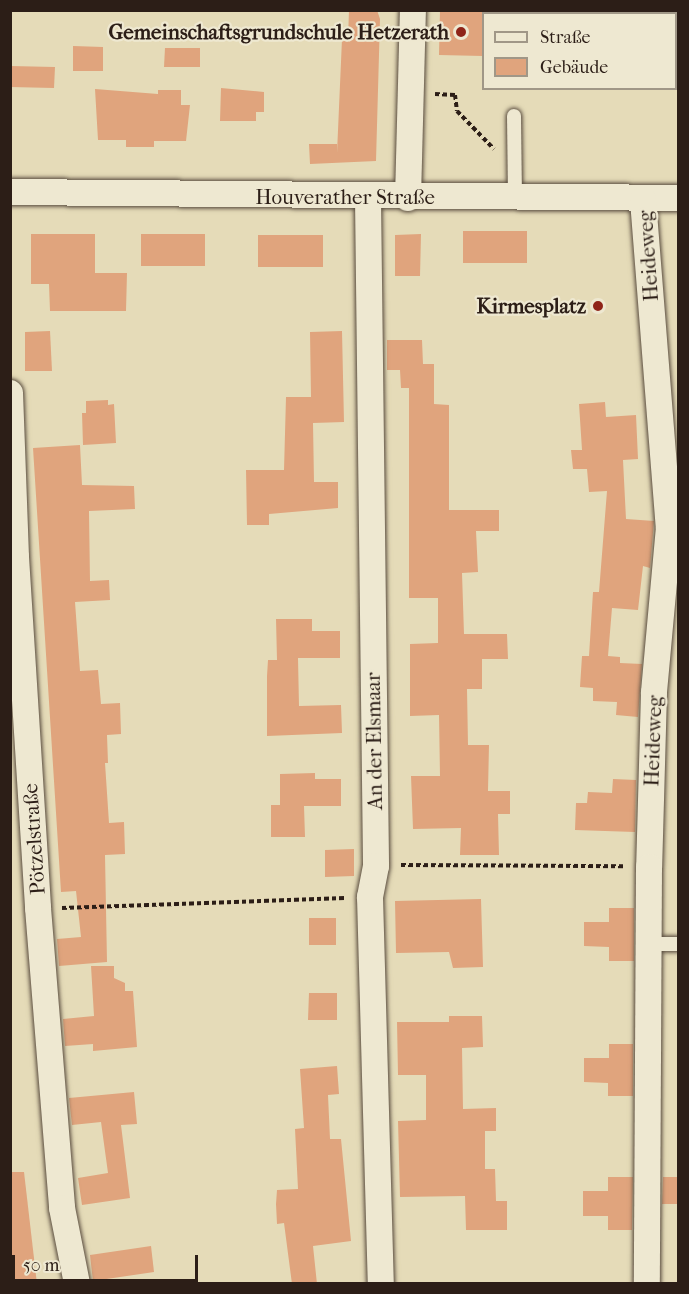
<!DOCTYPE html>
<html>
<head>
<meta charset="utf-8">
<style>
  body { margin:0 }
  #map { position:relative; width:689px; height:1294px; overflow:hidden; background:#e5dbb8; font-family:"IM FELL French Canon",serif }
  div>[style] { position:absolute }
  .building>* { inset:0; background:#e0a47d }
  .path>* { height:4px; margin-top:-2px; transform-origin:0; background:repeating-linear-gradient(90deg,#2c1e17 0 4.5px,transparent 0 7.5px) }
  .roads { filter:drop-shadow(0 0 2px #5a4d3f) drop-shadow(0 0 2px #5a4d3f) }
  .lane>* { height:14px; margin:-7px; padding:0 7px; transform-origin:7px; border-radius:7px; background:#eee8d1 }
  .street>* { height:26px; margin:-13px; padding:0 13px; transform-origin:13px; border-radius:13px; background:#eee8d1 }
  .dots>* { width:16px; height:16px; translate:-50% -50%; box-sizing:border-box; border:3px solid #eee8d1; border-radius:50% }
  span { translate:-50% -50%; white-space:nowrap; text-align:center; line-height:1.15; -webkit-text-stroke:4.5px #eee8d1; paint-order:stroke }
  .poi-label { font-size:21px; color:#2c1e17; font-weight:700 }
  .right { translate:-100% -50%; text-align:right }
  .street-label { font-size:21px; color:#2c1e17 }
  .frame { position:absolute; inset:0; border:12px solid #2c1e17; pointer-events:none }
  .legend { position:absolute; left:482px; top:12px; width:195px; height:78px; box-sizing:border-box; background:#eee8d1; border:2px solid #a09787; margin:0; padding:8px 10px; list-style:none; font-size:18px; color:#2c1e17 }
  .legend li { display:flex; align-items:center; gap:12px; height:30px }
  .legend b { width:30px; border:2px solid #a09787 }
  .scale { position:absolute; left:12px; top:1255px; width:186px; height:27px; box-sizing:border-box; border:3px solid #2c1e17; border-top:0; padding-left:8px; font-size:18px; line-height:21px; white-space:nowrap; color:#2c1e17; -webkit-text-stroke:4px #eee8d1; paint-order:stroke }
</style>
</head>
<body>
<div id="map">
  <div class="building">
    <i style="clip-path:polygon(349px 10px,377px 10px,380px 19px,376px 161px,310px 164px,309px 144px,337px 144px,337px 153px,342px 39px,348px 39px)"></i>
    <i style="clip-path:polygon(440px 10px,483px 10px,483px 56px,439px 55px)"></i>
    <i style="clip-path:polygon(73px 46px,103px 47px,103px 71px,73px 71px)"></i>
    <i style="clip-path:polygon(165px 48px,200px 48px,200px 67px,164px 67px)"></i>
    <i style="clip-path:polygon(10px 66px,55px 67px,54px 88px,10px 87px)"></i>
    <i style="clip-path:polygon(221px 88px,264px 92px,264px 112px,256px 112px,256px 121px,220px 121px)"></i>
    <i style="clip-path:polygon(95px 89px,158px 94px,158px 90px,181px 90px,181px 105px,190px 105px,186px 141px,154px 141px,154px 147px,126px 147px,126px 140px,98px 140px)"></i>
    <i style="clip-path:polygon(463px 231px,527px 231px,527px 263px,463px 263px)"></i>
    <i style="clip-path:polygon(31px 234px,95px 234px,95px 273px,127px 273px,126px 311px,50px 311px,49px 284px,31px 284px)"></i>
    <i style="clip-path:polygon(141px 234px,205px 234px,205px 266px,141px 266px)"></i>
    <i style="clip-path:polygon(421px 234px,420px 276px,395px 276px,395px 235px)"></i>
    <i style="clip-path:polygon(258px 235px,323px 235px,323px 267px,258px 267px)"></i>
    <i style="clip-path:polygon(50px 331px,52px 371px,25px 371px,25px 332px)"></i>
    <i style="clip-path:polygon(342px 331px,344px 422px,313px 423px,314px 482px,338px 482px,338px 508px,269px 514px,269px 525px,247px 525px,246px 470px,284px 470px,286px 397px,311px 397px,310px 332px)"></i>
    <i style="clip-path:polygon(387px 340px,422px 340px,423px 364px,434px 364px,434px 404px,449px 405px,449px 510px,499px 510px,499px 531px,476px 531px,478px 572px,462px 573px,464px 634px,507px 634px,508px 659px,482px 659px,482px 689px,467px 689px,468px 745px,489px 745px,488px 791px,510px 791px,510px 814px,498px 814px,499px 855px,460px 855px,461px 828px,413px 829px,411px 776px,440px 776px,439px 715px,410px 716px,410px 644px,438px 643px,438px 598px,409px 598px,409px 388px,401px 388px,400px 370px,387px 370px)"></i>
    <i style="clip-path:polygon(108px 400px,108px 405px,114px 404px,116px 443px,83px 445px,82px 413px,86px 413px,86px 401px)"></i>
    <i style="clip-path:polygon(605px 402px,606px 417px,636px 415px,638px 459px,623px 460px,626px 519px,654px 521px,650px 568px,643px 566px,638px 610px,612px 608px,608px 656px,620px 657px,620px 663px,642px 664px,638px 717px,616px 715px,617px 702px,593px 701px,593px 688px,580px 687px,582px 656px,589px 656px,593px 592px,599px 592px,607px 491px,589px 492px,587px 469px,573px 469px,571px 450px,582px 450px,579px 404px)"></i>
    <i style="clip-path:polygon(80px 445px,82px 485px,134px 486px,135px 509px,89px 511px,90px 581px,109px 580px,110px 600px,75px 602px,80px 671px,98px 670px,101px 704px,120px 703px,121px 734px,107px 735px,108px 763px,105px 763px,109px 823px,124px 822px,125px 854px,105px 855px,107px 962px,59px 966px,57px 939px,81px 937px,76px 891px,61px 892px,33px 448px)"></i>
    <i style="clip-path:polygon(276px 619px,312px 619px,312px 631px,340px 631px,340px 658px,298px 658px,299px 706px,341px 705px,342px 733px,267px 736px,267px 676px,268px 660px,277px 660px)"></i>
    <i style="clip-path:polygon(315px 773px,315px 779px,341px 779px,341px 806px,304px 806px,305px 837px,271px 837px,271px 805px,280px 805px,280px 774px)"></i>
    <i style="clip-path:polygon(613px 779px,636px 780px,635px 832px,575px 830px,576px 803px,587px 803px,588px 792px,612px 793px)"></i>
    <i style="clip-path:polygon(354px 849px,354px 876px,325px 877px,325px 850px)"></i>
    <i style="clip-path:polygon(481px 899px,483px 967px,453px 968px,449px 952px,396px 953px,395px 901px)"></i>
    <i style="clip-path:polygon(609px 908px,634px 908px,634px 961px,609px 961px,609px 947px,584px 946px,584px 922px,609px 922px)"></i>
    <i style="clip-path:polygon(309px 918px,336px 918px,336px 945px,309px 945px)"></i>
    <i style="clip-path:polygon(91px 966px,114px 966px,114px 978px,125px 983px,125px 991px,133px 991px,137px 1047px,93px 1051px,93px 1044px,65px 1046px,63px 1019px,94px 1016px)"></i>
    <i style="clip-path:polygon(309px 993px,337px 993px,337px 1020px,308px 1020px)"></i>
    <i style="clip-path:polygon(449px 1016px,482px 1016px,483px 1047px,462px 1048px,463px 1109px,496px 1108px,496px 1131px,485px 1131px,485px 1169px,495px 1169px,496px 1201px,507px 1201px,507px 1230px,466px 1230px,465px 1196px,400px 1197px,398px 1121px,426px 1120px,426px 1075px,398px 1075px,397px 1022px,449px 1022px)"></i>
    <i style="clip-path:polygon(609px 1044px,633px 1044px,633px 1096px,608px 1096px,608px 1083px,584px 1082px,584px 1058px,609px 1058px)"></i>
    <i style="clip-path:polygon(337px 1066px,339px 1094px,328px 1095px,330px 1139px,341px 1139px,351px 1241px,313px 1246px,317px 1284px,292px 1284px,284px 1223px,277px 1224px,276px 1204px,277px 1190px,298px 1189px,295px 1129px,304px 1128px,300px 1069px)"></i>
    <i style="clip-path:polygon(134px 1092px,137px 1124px,121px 1125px,130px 1198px,82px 1205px,78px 1178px,108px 1173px,101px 1122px,72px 1125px,69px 1098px)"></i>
    <i style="clip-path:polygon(10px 1172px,24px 1172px,37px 1284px,10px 1284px)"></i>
    <i style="clip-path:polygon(608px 1177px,633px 1177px,632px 1230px,608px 1230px,608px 1216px,583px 1216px,583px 1191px,608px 1191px)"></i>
    <i style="clip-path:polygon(663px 1177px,678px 1177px,678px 1204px,662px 1204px)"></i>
    <i style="clip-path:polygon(151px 1246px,154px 1272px,93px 1281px,90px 1255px)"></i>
  </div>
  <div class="path">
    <i style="left:435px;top:94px;width:20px;rotate:3deg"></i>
    <i style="left:455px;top:95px;width:16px;rotate:83deg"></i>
    <i style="left:457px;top:111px;width:53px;rotate:45.8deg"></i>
    <i style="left:401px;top:865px;width:223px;rotate:0.3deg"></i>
    <i style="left:62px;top:908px;width:283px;rotate:-2deg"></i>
  </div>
  <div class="roads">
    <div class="lane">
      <i style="left:514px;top:116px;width:81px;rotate:89.3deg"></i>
      <i style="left:648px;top:944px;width:30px"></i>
    </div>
    <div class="street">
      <i style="left:10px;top:192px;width:668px;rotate:0.51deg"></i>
      <i style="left:368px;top:198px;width:668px;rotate:89.31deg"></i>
      <i style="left:376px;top:866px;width:32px;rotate:101deg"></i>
      <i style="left:370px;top:897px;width:387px;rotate:88.4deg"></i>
      <i style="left:408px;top:198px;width:188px;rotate:-88.5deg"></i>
      <i style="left:643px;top:200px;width:328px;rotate:85.5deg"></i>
      <i style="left:669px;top:527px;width:167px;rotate:95.2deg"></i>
      <i style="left:654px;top:693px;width:174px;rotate:91.6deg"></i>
      <i style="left:649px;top:867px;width:417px;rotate:90.3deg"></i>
      <i style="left:10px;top:393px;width:164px;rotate:87.9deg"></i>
      <i style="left:16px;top:557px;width:352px;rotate:86.4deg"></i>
      <i style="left:38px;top:908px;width:301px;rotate:85.4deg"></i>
      <i style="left:62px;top:1208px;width:77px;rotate:78.8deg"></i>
    </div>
  </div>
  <div class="dots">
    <i style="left:461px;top:32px;background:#8f2418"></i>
    <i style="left:598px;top:306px;background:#8f2418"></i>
  </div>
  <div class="poi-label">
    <span class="right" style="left:449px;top:32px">Gemeinschaftsgrundschule Hetzerath</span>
    <span class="right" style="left:586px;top:306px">Kirmesplatz</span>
  </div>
  <div class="street-label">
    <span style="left:345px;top:197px">Houverather Straße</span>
    <span style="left:648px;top:256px;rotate:-94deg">Heideweg</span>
    <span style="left:374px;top:741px;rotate:-91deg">An der Elsmaar</span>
    <span style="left:653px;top:741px;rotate:-88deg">Heideweg</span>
    <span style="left:34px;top:839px;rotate:-94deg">Pötzelstraße</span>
  </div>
  <div class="frame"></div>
  <ul class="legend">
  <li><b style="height:8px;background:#eee8d1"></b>Straße</li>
  <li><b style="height:16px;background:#e0a47d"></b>Gebäude</li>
  </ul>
  <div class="scale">50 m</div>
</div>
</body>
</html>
